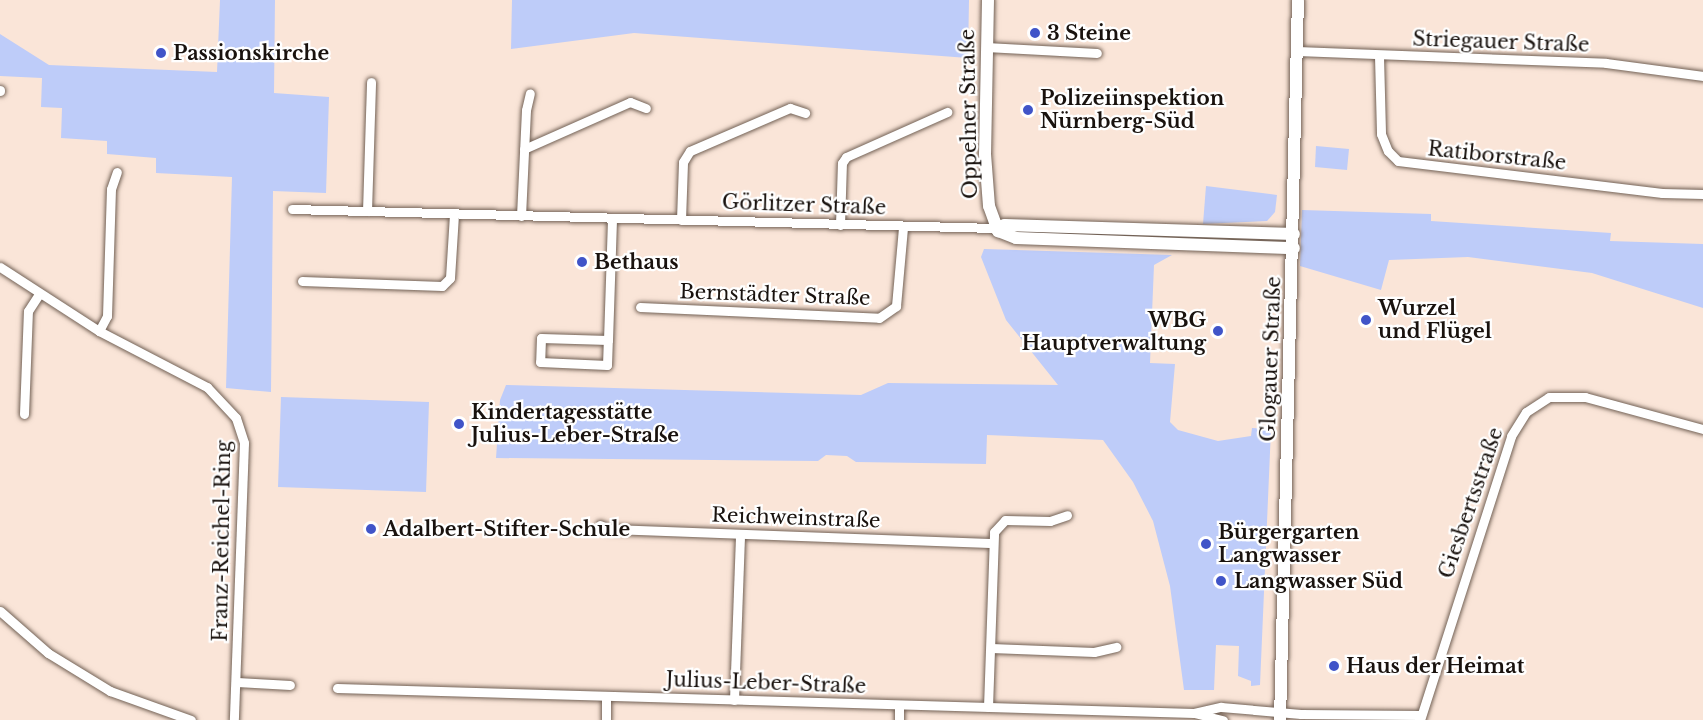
<!DOCTYPE html>
<html>
<head>
<meta charset="utf-8">
<style>
  body { margin:0 }
  #map { position:relative; width:1703px; height:720px; overflow:hidden; background:#fae5d8; font-family:"Libre Baskerville",serif }
  div>[style] { position:absolute }
  .green>* { inset:0; background:#beccf9 }
  .roads { filter:drop-shadow(0 0 2px #726155) drop-shadow(0 0 2px #726155) }
  .street>* { height:9px; margin:-4.5px; padding:0 4.5px; transform-origin:4.5px; border-radius:4.5px; background:#fff }
  .secondary>* { height:12px; margin:-6px; padding:0 6px; transform-origin:6px; border-radius:6px; background:#fff }
  .dots>* { width:16px; height:16px; translate:-50% -50%; box-sizing:border-box; border:3px solid #fff; border-radius:50% }
  span { translate:-50% -50%; white-space:nowrap; text-align:center; line-height:1.15; -webkit-text-stroke:4.5px #fff; paint-order:stroke }
  .poi-label { font-size:20px; color:#19120e; font-weight:700 }
  .left { translate:0 -50%; text-align:left }
  .right { translate:-100% -50%; text-align:right }
  .street-label { font-size:20px; color:#19120e }
</style>
</head>
<body>
<div id="map">
  <div class="green">
    <i style="clip-path:polygon(220px 0,275px 0,274px 93px,329px 97px,326px 193px,273px 191px,271px 392px,226px 388px,232px 177px,156px 173px,156px 158px,107px 154px,107px 141px,61px 138px,62px 108px,41px 107px,42px 78px,0 76px,0 34px,49px 65px,217px 72px)"></i>
    <i style="clip-path:polygon(512px 0,969px 0,968px 58px,634px 33px,511px 49px)"></i>
    <i style="clip-path:polygon(1316px 146px,1349px 149px,1347px 170px,1315px 167px)"></i>
    <i style="clip-path:polygon(1206px 186px,1277px 195px,1275px 212px,1267px 221px,1203px 224px)"></i>
    <i style="clip-path:polygon(1302px 210px,1431px 214px,1431px 221px,1611px 233px,1610px 241px,1703px 244px,1703px 308px,1592px 273px,1468px 257px,1389px 260px,1381px 290px,1300px 266px)"></i>
    <i style="clip-path:polygon(984px 249px,1172px 255px,1154px 265px,1150px 363px,1175px 364px,1170px 422px,1178px 430px,1218px 441px,1251px 436px,1252px 428px,1271px 429px,1260px 685px,1251px 686px,1251px 681px,1238px 676px,1239px 646px,1216px 645px,1214px 690px,1184px 690px,1170px 586px,1153px 521px,1133px 482px,1103px 440px,987px 435px,986px 464px,856px 462px,847px 456px,826px 455px,818px 461px,496px 458px,500px 400px,506px 385px,861px 395px,888px 383px,1058px 385px,1006px 320px,981px 257px)"></i>
    <i style="clip-path:polygon(281px 397px,429px 402px,426px 492px,278px 487px)"></i>
  </div>
  <div class="roads">
    <div class="street">
      <i style="left:986px;top:47px;width:111px;rotate:3.1deg"></i>
      <i style="left:1297px;top:51px;width:309px;rotate:2.2deg"></i>
      <i style="left:1606px;top:63px;width:98px;rotate:7.6deg"></i>
      <i style="left:1379px;top:56px;width:78px;rotate:88.5deg"></i>
      <i style="left:1381px;top:134px;width:18px;rotate:68deg"></i>
      <i style="left:1388px;top:151px;width:14px;rotate:45deg"></i>
      <i style="left:1398px;top:161px;width:266px;rotate:6.9deg"></i>
      <i style="left:1662px;top:193px;width:41px;rotate:1.4deg"></i>
      <i style="left:0;top:91px;width:1px;rotate:-90deg"></i>
      <i style="left:524px;top:149px;width:116px;rotate:-23.9deg"></i>
      <i style="left:630px;top:102px;width:17px;rotate:21deg"></i>
      <i style="left:292px;top:209px;width:703px;rotate:1.55deg"></i>
      <i style="left:367px;top:211px;width:129px;rotate:-88.2deg"></i>
      <i style="left:521px;top:216px;width:106px;rotate:-87.3deg"></i>
      <i style="left:526px;top:110px;width:17px;rotate:-77deg"></i>
      <i style="left:681px;top:220px;width:58px;rotate:-88deg"></i>
      <i style="left:683px;top:162px;width:13px;rotate:-58deg"></i>
      <i style="left:690px;top:151px;width:109px;rotate:-23.3deg"></i>
      <i style="left:790px;top:108px;width:16px;rotate:18deg"></i>
      <i style="left:840px;top:225px;width:62px;rotate:-88.2deg"></i>
      <i style="left:842px;top:163px;width:7px;rotate:-56deg"></i>
      <i style="left:846px;top:157px;width:111px;rotate:-24deg"></i>
      <i style="left:0;top:267px;width:118px;rotate:32.9deg"></i>
      <i style="left:99px;top:331px;width:122px;rotate:27.4deg"></i>
      <i style="left:207px;top:387px;width:42px;rotate:46.9deg"></i>
      <i style="left:236px;top:418px;width:26px;rotate:72deg"></i>
      <i style="left:244px;top:443px;width:277px;rotate:92.1deg"></i>
      <i style="left:302px;top:281px;width:140px;rotate:2deg"></i>
      <i style="left:442px;top:286px;width:11px;rotate:-45deg"></i>
      <i style="left:450px;top:278px;width:64px;rotate:-86.4deg"></i>
      <i style="left:640px;top:307px;width:239px;rotate:2.6deg"></i>
      <i style="left:879px;top:318px;width:21px;rotate:-35deg"></i>
      <i style="left:896px;top:306px;width:79px;rotate:-84.9deg"></i>
      <i style="left:99px;top:331px;width:17px;rotate:-62deg"></i>
      <i style="left:107px;top:316px;width:127px;rotate:-88.2deg"></i>
      <i style="left:111px;top:189px;width:18px;rotate:-71deg"></i>
      <i style="left:608px;top:340px;width:67px;rotate:-178.3deg"></i>
      <i style="left:541px;top:338px;width:24px;rotate:92deg"></i>
      <i style="left:540px;top:362px;width:67px;rotate:2.6deg"></i>
      <i style="left:607px;top:365px;width:25px;rotate:-88deg"></i>
      <i style="left:608px;top:340px;width:122px;rotate:-88.1deg"></i>
      <i style="left:24px;top:414px;width:103px;rotate:-87.8deg"></i>
      <i style="left:28px;top:311px;width:20px;rotate:-57deg"></i>
      <i style="left:600px;top:525px;width:10px;rotate:24deg"></i>
      <i style="left:609px;top:529px;width:383px;rotate:2.1deg"></i>
      <i style="left:0;top:611px;width:64px;rotate:41.2deg"></i>
      <i style="left:48px;top:653px;width:73px;rotate:31.5deg"></i>
      <i style="left:110px;top:691px;width:86px;rotate:19.7deg"></i>
      <i style="left:991px;top:648px;width:103px;rotate:2.2deg"></i>
      <i style="left:1094px;top:652px;width:23px;rotate:-13deg"></i>
      <i style="left:237px;top:682px;width:53px;rotate:3.2deg"></i>
      <i style="left:337px;top:688px;width:857px;rotate:1.67deg"></i>
      <i style="left:1194px;top:713px;width:30px;rotate:14deg"></i>
      <i style="left:606px;top:696px;width:24px;rotate:90deg"></i>
      <i style="left:734px;top:700px;width:166px;rotate:-87.9deg"></i>
      <i style="left:988px;top:707px;width:175px;rotate:-88deg"></i>
      <i style="left:994px;top:532px;width:16px;rotate:-47deg"></i>
      <i style="left:1005px;top:520px;width:45px;rotate:1.3deg"></i>
      <i style="left:1050px;top:521px;width:18px;rotate:-19deg"></i>
      <i style="left:1194px;top:713px;width:28px;rotate:-13deg"></i>
      <i style="left:1221px;top:707px;width:80px;rotate:5deg"></i>
      <i style="left:1301px;top:714px;width:118px;rotate:0.5deg"></i>
      <i style="left:899px;top:720px;width:15px;rotate:-90deg"></i>
      <i style="left:1420px;top:720px;width:298px;rotate:-72.2deg"></i>
      <i style="left:1511px;top:436px;width:28px;rotate:-58deg"></i>
      <i style="left:1526px;top:412px;width:27px;rotate:-33deg"></i>
      <i style="left:1549px;top:397px;width:36px"></i>
      <i style="left:1585px;top:397px;width:122px;rotate:15.2deg"></i>
    </div>
    <div class="secondary">
      <i style="left:988px;top:0;width:154px;rotate:91.1deg"></i>
      <i style="left:985px;top:154px;width:52px;rotate:85.6deg"></i>
      <i style="left:989px;top:206px;width:27px;rotate:70deg"></i>
      <i style="left:998px;top:231px;width:19px;rotate:21deg"></i>
      <i style="left:1016px;top:238px;width:278px;rotate:2.1deg"></i>
      <i style="left:995px;top:228px;width:10px;rotate:-17deg"></i>
      <i style="left:1005px;top:225px;width:289px;rotate:1.8deg"></i>
      <i style="left:1280px;top:720px;width:720px;rotate:-88.57deg"></i>
    </div>
  </div>
  <div class="dots">
    <i style="left:1035px;top:33px;background:#4054c8"></i>
    <i style="left:161px;top:53px;background:#4054c8"></i>
    <i style="left:1028px;top:110px;background:#4054c8"></i>
    <i style="left:582px;top:262px;background:#4054c8"></i>
    <i style="left:1366px;top:320px;background:#4054c8"></i>
    <i style="left:1218px;top:331px;background:#4054c8"></i>
    <i style="left:459px;top:424px;background:#4054c8"></i>
    <i style="left:371px;top:529px;background:#4054c8"></i>
    <i style="left:1206px;top:544px;background:#4054c8"></i>
    <i style="left:1221px;top:581px;background:#4054c8"></i>
    <i style="left:1334px;top:666px;background:#4054c8"></i>
  </div>
  <div class="poi-label">
    <span class="left" style="left:1047px;top:33px">3 Steine</span>
    <span class="left" style="left:173px;top:53px">Passionskirche</span>
    <span class="left" style="left:1040px;top:110px">Polizeiinspektion<br>Nürnberg-Süd</span>
    <span class="left" style="left:594px;top:262px">Bethaus</span>
    <span class="left" style="left:1378px;top:320px">Wurzel<br>und Flügel</span>
    <span class="right" style="left:1206px;top:332px">WBG<br>Hauptverwaltung</span>
    <span class="left" style="left:471px;top:424px">Kindertagesstätte<br>Julius-Leber-Straße</span>
    <span class="left" style="left:383px;top:529px">Adalbert-Stifter-Schule</span>
    <span class="left" style="left:1218px;top:544px">Bürgergarten<br>Langwasser</span>
    <span class="left" style="left:1234px;top:581px">Langwasser Süd</span>
    <span class="left" style="left:1346px;top:666px">Haus der Heimat</span>
  </div>
  <div class="street-label">
    <span style="left:1501px;top:42px;rotate:2deg">Striegauer Straße</span>
    <span style="left:969px;top:114px;rotate:-91deg">Oppelner Straße</span>
    <span style="left:1497px;top:156px;rotate:6deg">Ratiborstraße</span>
    <span style="left:804px;top:205px;rotate:2deg">Görlitzer Straße</span>
    <span style="left:775px;top:295px;rotate:2deg">Bernstädter Straße</span>
    <span style="left:1271px;top:359px;rotate:-88deg">Glogauer Straße</span>
    <span style="left:1471px;top:503px;rotate:-71deg">Giesbertsstraße</span>
    <span style="left:796px;top:518px;rotate:2deg">Reichweinstraße</span>
    <span style="left:222px;top:541px;rotate:-89deg">Franz-Reichel-Ring</span>
    <span style="left:766px;top:683px;rotate:2deg">Julius-Leber-Straße</span>
  </div>
</div>
</body>
</html>
